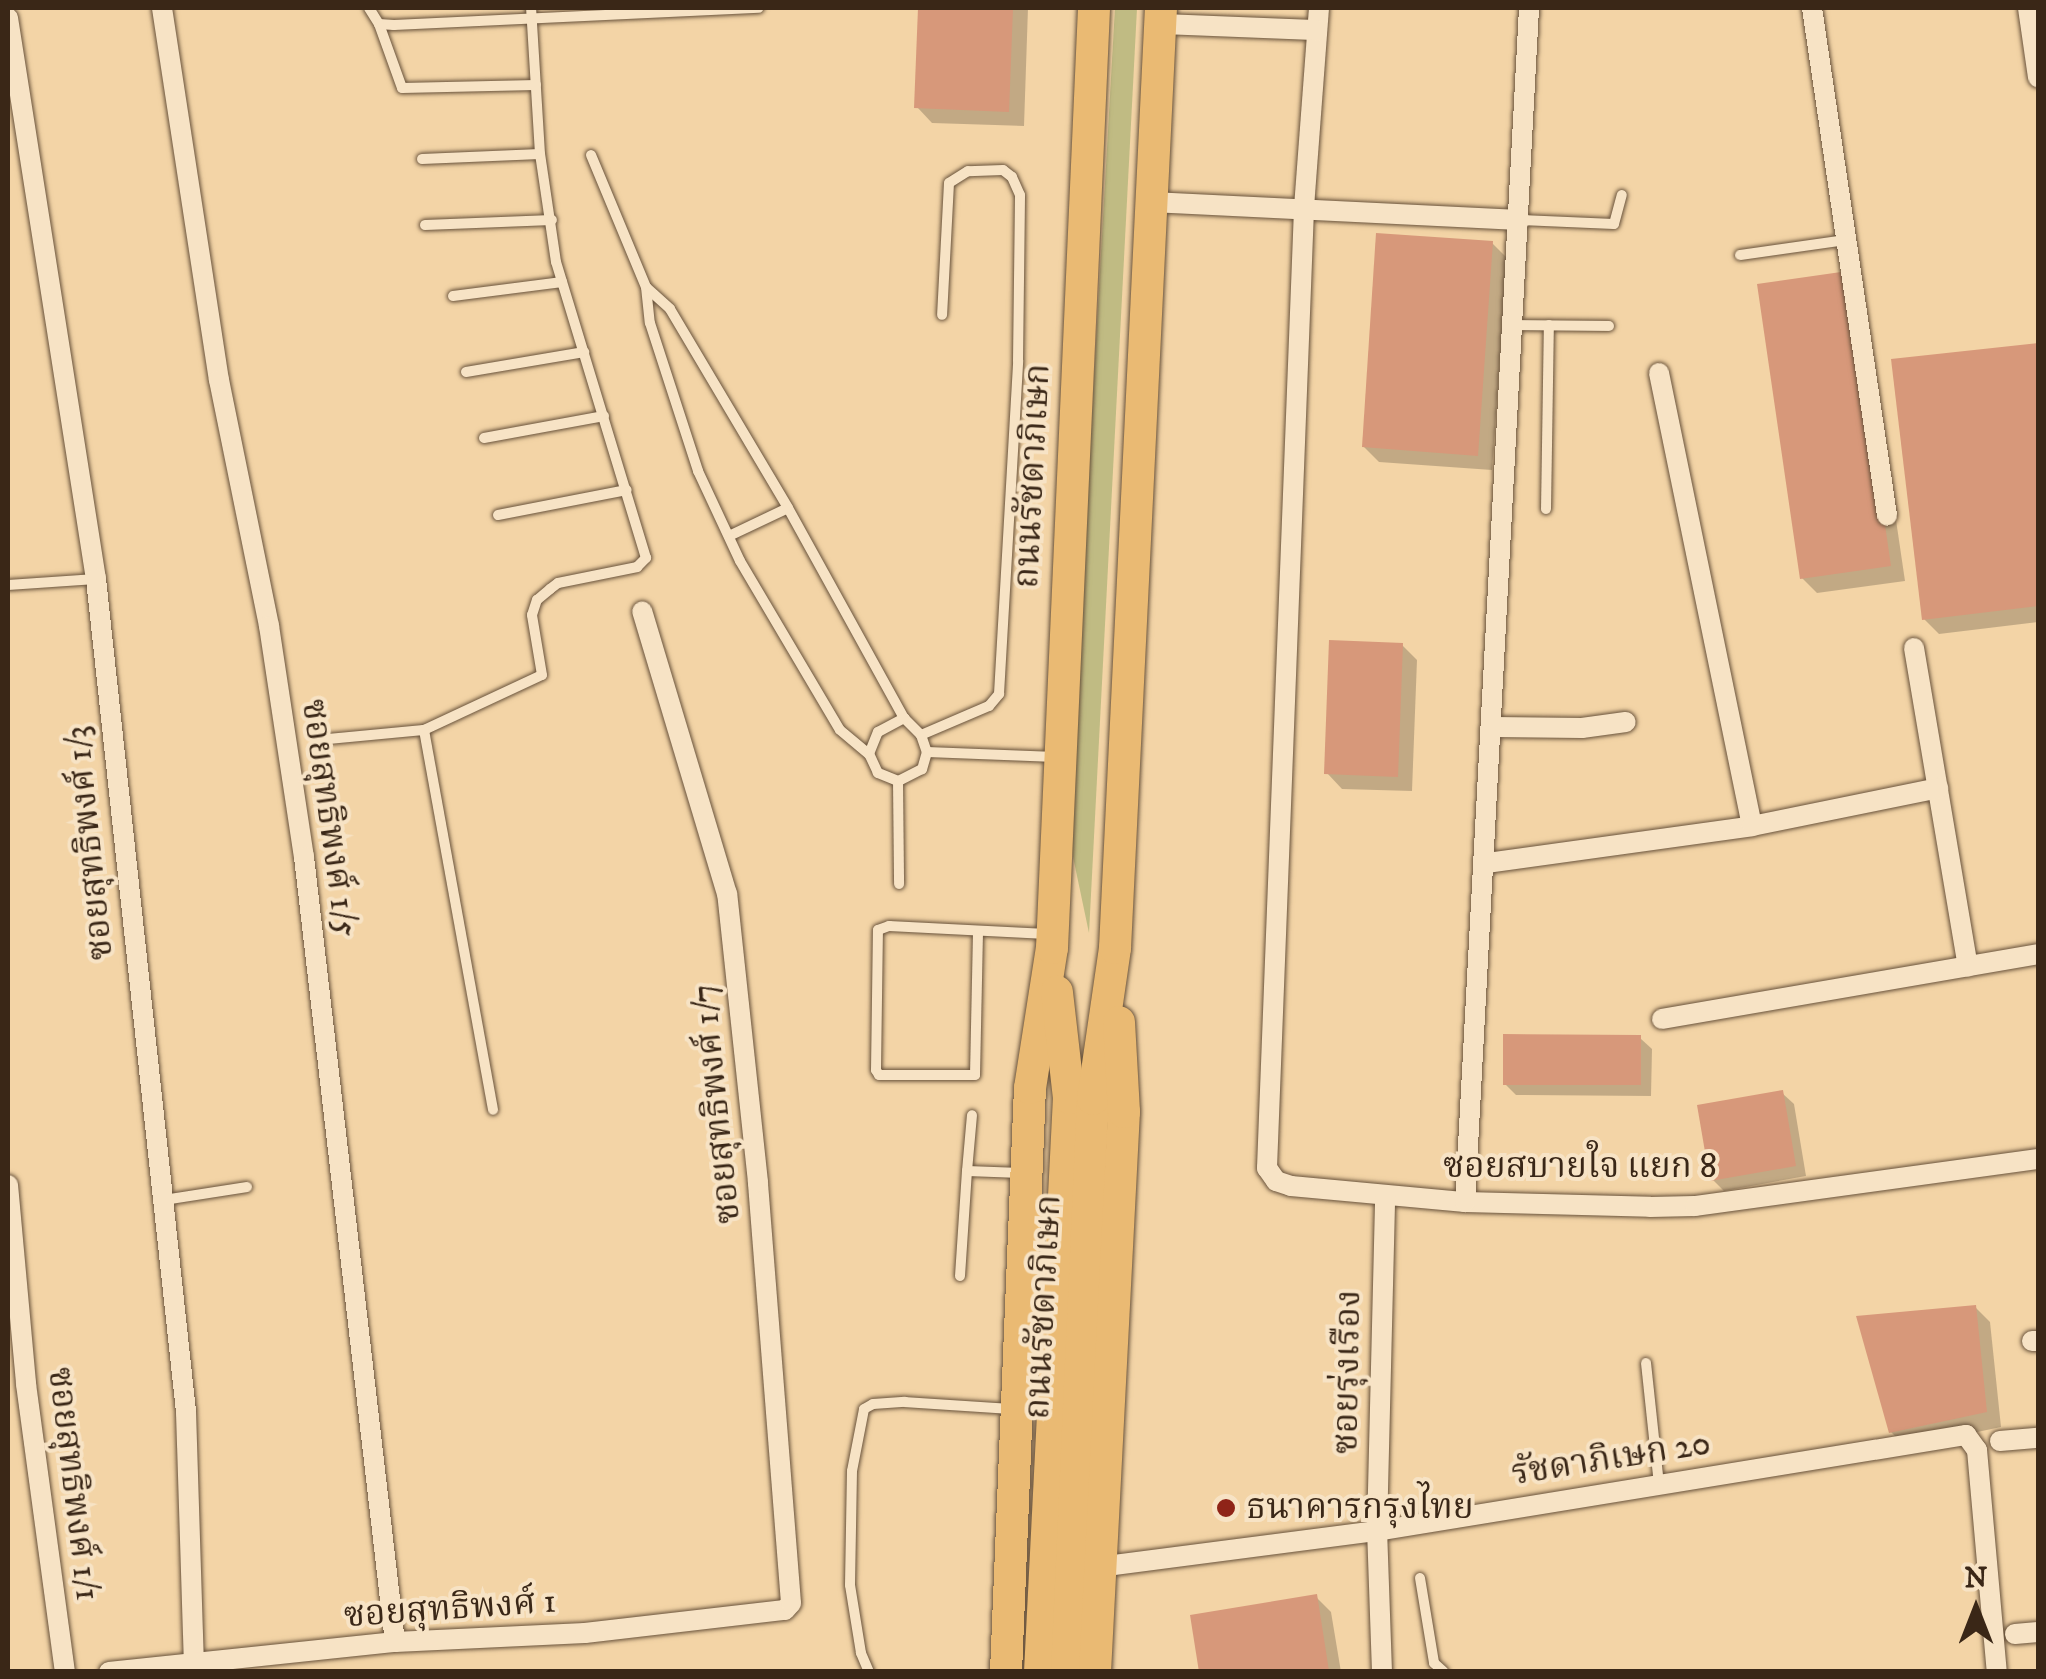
<!DOCTYPE html>
<html>
<head>
<meta charset="utf-8">
<style>
  body { margin:0 }
  #map { position:relative; width:2046px; height:1679px; overflow:hidden; background:#f3d4a6; font-family:"IM FELL DW Pica","Noto Serif Thai",serif }
  div>[style] { position:absolute }
  .green>* { inset:0; background:#c0bb83 }
  .shadow>* { inset:0; background:#0003 }
  .building>* { inset:0; background:#d7987a }
  .roads { filter:drop-shadow(0 0 2px #68523b) drop-shadow(0 0 2px #68523b) }
  .lane>* { height:10px; margin:-5px; padding:0 5px; transform-origin:5px; border-radius:5px; background:#f7e3c5 }
  .street>* { height:20px; margin:-10px; padding:0 10px; transform-origin:10px; border-radius:10px; background:#f7e3c5 }
  .primary>* { height:32px; margin:-16px; padding:0 16px; transform-origin:16px; border-radius:16px; background:#eaba73 }
  .dots>* { width:28px; height:28px; translate:-50% -50%; box-sizing:border-box; border:5px solid #f7e3c5; border-radius:50% }
  span { translate:-50% -50%; white-space:nowrap; text-align:center; line-height:1.15; -webkit-text-stroke:8px #f7e3c5; paint-order:stroke }
  .street-label { font-size:35px; color:#3a2717 }
  .poi-label { font-size:35px; color:#3a2717 }
  .left { translate:0 -50%; text-align:left }
  .frame { position:absolute; inset:0; border:10px solid #3a2717; pointer-events:none }
  .north { position:absolute; left:1926px; top:1559px; width:100px; height:100px; -webkit-text-stroke:8px #f7e3c5; paint-order:stroke; rotate:0deg; font-size:28px; font-weight:700; line-height:40px; text-align:center; color:#3a2717 }
  .north::after { content:''; display:block; margin:auto; width:35px; height:45px; background:#3a2717; clip-path:polygon(50% 0,100% 100%,50% 72%,0 100%) }
</style>
</head>
<body>
<div id="map">
  <div class="green">
    <i style="clip-path:polygon(1115px 8px,1137px 8px,1089px 933px,1068px 833px)"></i>
  </div>
  <div class="shadow">
    <i style="clip-path:polygon(920px 8px,1028px 8px,1024px 126px,932px 123px,917px 107px)"></i>
    <i style="clip-path:polygon(1492px 243px,1507px 258px,1492px 470px,1379px 462px,1364px 447px)"></i>
    <i style="clip-path:polygon(1862px 289px,1905px 581px,1817px 593px,1802px 578px)"></i>
    <i style="clip-path:polygon(2038px 345px,2038px 622px,1939px 634px,1924px 619px,1894px 361px)"></i>
    <i style="clip-path:polygon(1402px 645px,1417px 660px,1412px 791px,1342px 789px,1327px 773px)"></i>
    <i style="clip-path:polygon(1640px 1038px,1652px 1049px,1651px 1096px,1516px 1095px,1505px 1084px)"></i>
    <i style="clip-path:polygon(1782px 1093px,1794px 1104px,1806px 1176px,1724px 1191px,1713px 1180px)"></i>
    <i style="clip-path:polygon(1975px 1307px,1990px 1322px,2001px 1427px,1906px 1447px,1891px 1432px)"></i>
    <i style="clip-path:polygon(1316px 1597px,1331px 1612px,1341px 1672px,1202px 1672px)"></i>
  </div>
  <div class="building">
    <i style="clip-path:polygon(918px 8px,1013px 8px,1009px 112px,914px 108px)"></i>
    <i style="clip-path:polygon(1376px 233px,1493px 241px,1478px 456px,1362px 447px)"></i>
    <i style="clip-path:polygon(1848px 271px,1891px 566px,1800px 579px,1757px 284px)"></i>
    <i style="clip-path:polygon(2038px 343px,2038px 606px,1922px 620px,1891px 359px)"></i>
    <i style="clip-path:polygon(1329px 640px,1403px 643px,1398px 777px,1324px 774px)"></i>
    <i style="clip-path:polygon(1503px 1034px,1641px 1035px,1641px 1085px,1503px 1085px)"></i>
    <i style="clip-path:polygon(1783px 1090px,1796px 1166px,1710px 1181px,1697px 1105px)"></i>
    <i style="clip-path:polygon(1976px 1305px,1987px 1412px,1889px 1433px,1856px 1316px)"></i>
    <i style="clip-path:polygon(1317px 1594px,1329px 1671px,1199px 1672px,1190px 1615px)"></i>
  </div>
  <div class="roads">
    <div class="lane">
      <i style="left:369px;top:8px;width:19px;rotate:58deg"></i>
      <i style="left:379px;top:24px;width:15px;rotate:4deg"></i>
      <i style="left:394px;top:25px;width:365px;rotate:-2.7deg"></i>
      <i style="left:379px;top:24px;width:68px;rotate:70.2deg"></i>
      <i style="left:402px;top:88px;width:134px;rotate:-1.3deg"></i>
      <i style="left:591px;top:155px;width:143px;rotate:67.4deg"></i>
      <i style="left:646px;top:287px;width:36px;rotate:84deg"></i>
      <i style="left:650px;top:323px;width:156px;rotate:72deg"></i>
      <i style="left:698px;top:471px;width:99px;rotate:65deg"></i>
      <i style="left:740px;top:561px;width:196px;rotate:59.4deg"></i>
      <i style="left:840px;top:730px;width:38px;rotate:40deg"></i>
      <i style="left:422px;top:159px;width:118px;rotate:-2.4deg"></i>
      <i style="left:1521px;top:220px;width:93px;rotate:2.5deg"></i>
      <i style="left:1614px;top:224px;width:30px;rotate:-75deg"></i>
      <i style="left:425px;top:225px;width:127px;rotate:-2.3deg"></i>
      <i style="left:1740px;top:255px;width:107px;rotate:-8.1deg"></i>
      <i style="left:647px;top:288px;width:31px;rotate:42deg"></i>
      <i style="left:670px;top:309px;width:231px;rotate:59.3deg"></i>
      <i style="left:453px;top:296px;width:110px;rotate:-7.3deg"></i>
      <i style="left:1514px;top:325px;width:95px;rotate:0.6deg"></i>
      <i style="left:466px;top:372px;width:120px;rotate:-9.6deg"></i>
      <i style="left:484px;top:438px;width:122px;rotate:-10.4deg"></i>
      <i style="left:1546px;top:509px;width:184px;rotate:-89.1deg"></i>
      <i style="left:498px;top:515px;width:131px;rotate:-11deg"></i>
      <i style="left:729px;top:536px;width:65px;rotate:-25.4deg"></i>
      <i style="left:788px;top:508px;width:240px;rotate:61.1deg"></i>
      <i style="left:8px;top:585px;width:88px;rotate:-3.9deg"></i>
      <i style="left:904px;top:718px;width:24px;rotate:45deg"></i>
      <i style="left:921px;top:735px;width:18px;rotate:71deg"></i>
      <i style="left:927px;top:752px;width:18px;rotate:106deg"></i>
      <i style="left:922px;top:769px;width:27px;rotate:153deg"></i>
      <i style="left:898px;top:781px;width:22px;rotate:-158deg"></i>
      <i style="left:878px;top:773px;width:21px;rotate:-115deg"></i>
      <i style="left:869px;top:754px;width:24px;rotate:-68deg"></i>
      <i style="left:878px;top:732px;width:30px;rotate:-28deg"></i>
      <i style="left:424px;top:730px;width:130px;rotate:-25deg"></i>
      <i style="left:542px;top:675px;width:61px;rotate:-99.5deg"></i>
      <i style="left:532px;top:615px;width:16px;rotate:-72deg"></i>
      <i style="left:537px;top:600px;width:17px;rotate:-40deg"></i>
      <i style="left:550px;top:589px;width:10px;rotate:-37deg"></i>
      <i style="left:558px;top:583px;width:81px;rotate:-11.4deg"></i>
      <i style="left:637px;top:567px;width:13px;rotate:-45deg"></i>
      <i style="left:646px;top:558px;width:309px;rotate:-106.9deg"></i>
      <i style="left:556px;top:262px;width:109px;rotate:-98.4deg"></i>
      <i style="left:540px;top:154px;width:146px;rotate:-93.5deg"></i>
      <i style="left:921px;top:735px;width:74px;rotate:-23.1deg"></i>
      <i style="left:989px;top:706px;width:16px;rotate:-50deg"></i>
      <i style="left:999px;top:694px;width:334px;rotate:-86.7deg"></i>
      <i style="left:1018px;top:361px;width:166px;rotate:-89.3deg"></i>
      <i style="left:1020px;top:195px;width:20px;rotate:-114deg"></i>
      <i style="left:1012px;top:177px;width:11px;rotate:-142deg"></i>
      <i style="left:1003px;top:170px;width:35px;rotate:178deg"></i>
      <i style="left:968px;top:171px;width:22px;rotate:148deg"></i>
      <i style="left:949px;top:183px;width:132px;rotate:93deg"></i>
      <i style="left:328px;top:739px;width:96px;rotate:-5.4deg"></i>
      <i style="left:424px;top:730px;width:386px;rotate:79.7deg"></i>
      <i style="left:927px;top:752px;width:129px;rotate:2.2deg"></i>
      <i style="left:898px;top:781px;width:103px;rotate:89.4deg"></i>
      <i style="left:978px;top:932px;width:143px;rotate:91.2deg"></i>
      <i style="left:975px;top:1075px;width:96px;rotate:180deg"></i>
      <i style="left:879px;top:1075px;width:6px;rotate:-121deg"></i>
      <i style="left:876px;top:1070px;width:140px;rotate:-89.2deg"></i>
      <i style="left:878px;top:930px;width:12px;rotate:-20deg"></i>
      <i style="left:889px;top:926px;width:158px;rotate:2.9deg"></i>
      <i style="left:967px;top:1171px;width:56px;rotate:-84.9deg"></i>
      <i style="left:164px;top:1200px;width:84px;rotate:-8.9deg"></i>
      <i style="left:960px;top:1276px;width:105px;rotate:-86.2deg"></i>
      <i style="left:967px;top:1171px;width:54px;rotate:2.1deg"></i>
      <i style="left:1646px;top:1363px;width:122px;rotate:83.9deg"></i>
      <i style="left:1420px;top:1578px;width:86px;rotate:80.6deg"></i>
      <i style="left:1434px;top:1663px;width:13px;rotate:42deg"></i>
      <i style="left:869px;top:1672px;width:21px;rotate:-113deg"></i>
      <i style="left:861px;top:1653px;width:69px;rotate:-99.2deg"></i>
      <i style="left:850px;top:1585px;width:114px;rotate:-89deg"></i>
      <i style="left:852px;top:1471px;width:63px;rotate:-79deg"></i>
      <i style="left:864px;top:1409px;width:10px;rotate:-29deg"></i>
      <i style="left:873px;top:1404px;width:32px;rotate:-4deg"></i>
      <i style="left:905px;top:1402px;width:105px;rotate:3.8deg"></i>
    </div>
    <div class="street">
      <i style="left:162px;top:8px;width:376px;rotate:81.3deg"></i>
      <i style="left:219px;top:380px;width:251px;rotate:78.5deg"></i>
      <i style="left:269px;top:626px;width:234px;rotate:81.4deg"></i>
      <i style="left:304px;top:857px;width:790px;rotate:83.39deg"></i>
      <i style="left:1319px;top:8px;width:202px;rotate:94.3deg"></i>
      <i style="left:1304px;top:209px;width:960px;rotate:92.21deg"></i>
      <i style="left:1267px;top:1168px;width:16px;rotate:55deg"></i>
      <i style="left:1276px;top:1181px;width:16px;rotate:18deg"></i>
      <i style="left:1291px;top:1186px;width:175px;rotate:5.3deg"></i>
      <i style="left:1465px;top:1202px;width:185px;rotate:1.5deg"></i>
      <i style="left:1650px;top:1207px;width:45px;rotate:-1.3deg"></i>
      <i style="left:1695px;top:1206px;width:346px;rotate:-7.8deg"></i>
      <i style="left:1812px;top:8px;width:513px;rotate:81.59deg"></i>
      <i style="left:2028px;top:8px;width:70px;rotate:81.8deg"></i>
      <i style="left:8px;top:18px;width:568px;rotate:81.09deg"></i>
      <i style="left:96px;top:579px;width:838px;rotate:83.83deg"></i>
      <i style="left:186px;top:1412px;width:254px;rotate:88.2deg"></i>
      <i style="left:1160px;top:24px;width:157px;rotate:2.2deg"></i>
      <i style="left:1151px;top:202px;width:369px;rotate:2.8deg"></i>
      <i style="left:1659px;top:373px;width:462px;rotate:78.4deg"></i>
      <i style="left:1914px;top:648px;width:323px;rotate:80.4deg"></i>
      <i style="left:1494px;top:727px;width:88px;rotate:0.7deg"></i>
      <i style="left:1582px;top:728px;width:44px;rotate:-7.8deg"></i>
      <i style="left:1487px;top:863px;width:268px;rotate:-7.9deg"></i>
      <i style="left:1752px;top:826px;width:190px;rotate:-11.5deg"></i>
      <i style="left:1662px;top:1019px;width:382px;rotate:-9.8deg"></i>
      <i style="left:8px;top:1185px;width:200px;rotate:84.8deg"></i>
      <i style="left:26px;top:1384px;width:291px;rotate:82.3deg"></i>
      <i style="left:1465px;top:1202px;width:1196px;rotate:-86.93deg"></i>
      <i style="left:2032px;top:1341px;width:6px"></i>
      <i style="left:2000px;top:1441px;width:38px;rotate:-5deg"></i>
      <i style="left:1099px;top:1567px;width:280px;rotate:-7.4deg"></i>
      <i style="left:1377px;top:1531px;width:597px;rotate:-9.26deg"></i>
      <i style="left:1966px;top:1435px;width:19px;rotate:54deg"></i>
      <i style="left:1977px;top:1450px;width:223px;rotate:84.9deg"></i>
      <i style="left:2015px;top:1634px;width:23px;rotate:-5deg"></i>
      <i style="left:109px;top:1672px;width:288px;rotate:-6deg"></i>
      <i style="left:395px;top:1642px;width:190px;rotate:-2.7deg"></i>
      <i style="left:585px;top:1633px;width:201px;rotate:-6.6deg"></i>
      <i style="left:785px;top:1610px;width:9px;rotate:-49deg"></i>
      <i style="left:791px;top:1603px;width:422px;rotate:-94.5deg"></i>
      <i style="left:758px;top:1182px;width:290px;rotate:-96.1deg"></i>
      <i style="left:727px;top:894px;width:295px;rotate:-106.7deg"></i>
      <i style="left:1382px;top:1672px;width:141px;rotate:-92deg"></i>
      <i style="left:1377px;top:1531px;width:336px;rotate:-88.6deg"></i>
    </div>
    <div class="primary">
      <i style="left:1006px;top:1672px;width:584px;rotate:-87.65deg"></i>
      <i style="left:1030px;top:1088px;width:142px;rotate:-81.1deg"></i>
      <i style="left:1052px;top:948px;width:941px;rotate:-87.44deg"></i>
      <i style="left:1040px;top:1672px;width:575px;rotate:-87.11deg"></i>
      <i style="left:1069px;top:1098px;width:107px;rotate:-96.5deg"></i>
      <i style="left:1067px;top:1672px;width:574px;rotate:-87.4deg"></i>
      <i style="left:1093px;top:1099px;width:153px;rotate:-81.7deg"></i>
      <i style="left:1115px;top:948px;width:941px;rotate:-87.2deg"></i>
      <i style="left:1095px;top:1672px;width:561px;rotate:-87.04deg"></i>
      <i style="left:1124px;top:1112px;width:90px;rotate:-93.2deg"></i>
    </div>
  </div>
  <div class="dots">
    <i style="left:1226px;top:1508px;background:#8f2418"></i>
  </div>
  <div class="street-label">
    <span style="left:1033px;top:476px;rotate:-87deg">ถนนรัชดาภิเษก</span>
    <span style="left:329px;top:818px;rotate:82deg">ซอยสุทธิพงศ์ 1/5</span>
    <span style="left:90px;top:843px;rotate:-96deg">ซอยสุทธิพงศ์ 1/3</span>
    <span style="left:717px;top:1104px;rotate:-96deg">ซอยสุทธิพงศ์ 1/7</span>
    <span style="left:1580px;top:1167px">ซอยสบายใจ แยก 8</span>
    <span style="left:1044px;top:1307px;rotate:-87deg">ถนนรัชดาภิเษก</span>
    <span style="left:1348px;top:1372px;rotate:-89deg">ซอยรุ่งเรือง</span>
    <span style="left:1611px;top:1459px;rotate:-9deg">รัชดาภิเษก 20</span>
    <span style="left:73px;top:1484px;rotate:83deg">ซอยสุทธิพงศ์ 1/1</span>
    <span style="left:450px;top:1609px;rotate:-4deg">ซอยสุทธิพงศ์ 1</span>
  </div>
  <div class="poi-label">
    <span class="left" style="left:1246px;top:1508px">ธนาคารกรุงไทย</span>
  </div>
  <div class="frame"></div>
  <div class="north">N</div>
</div>
</body>
</html>
